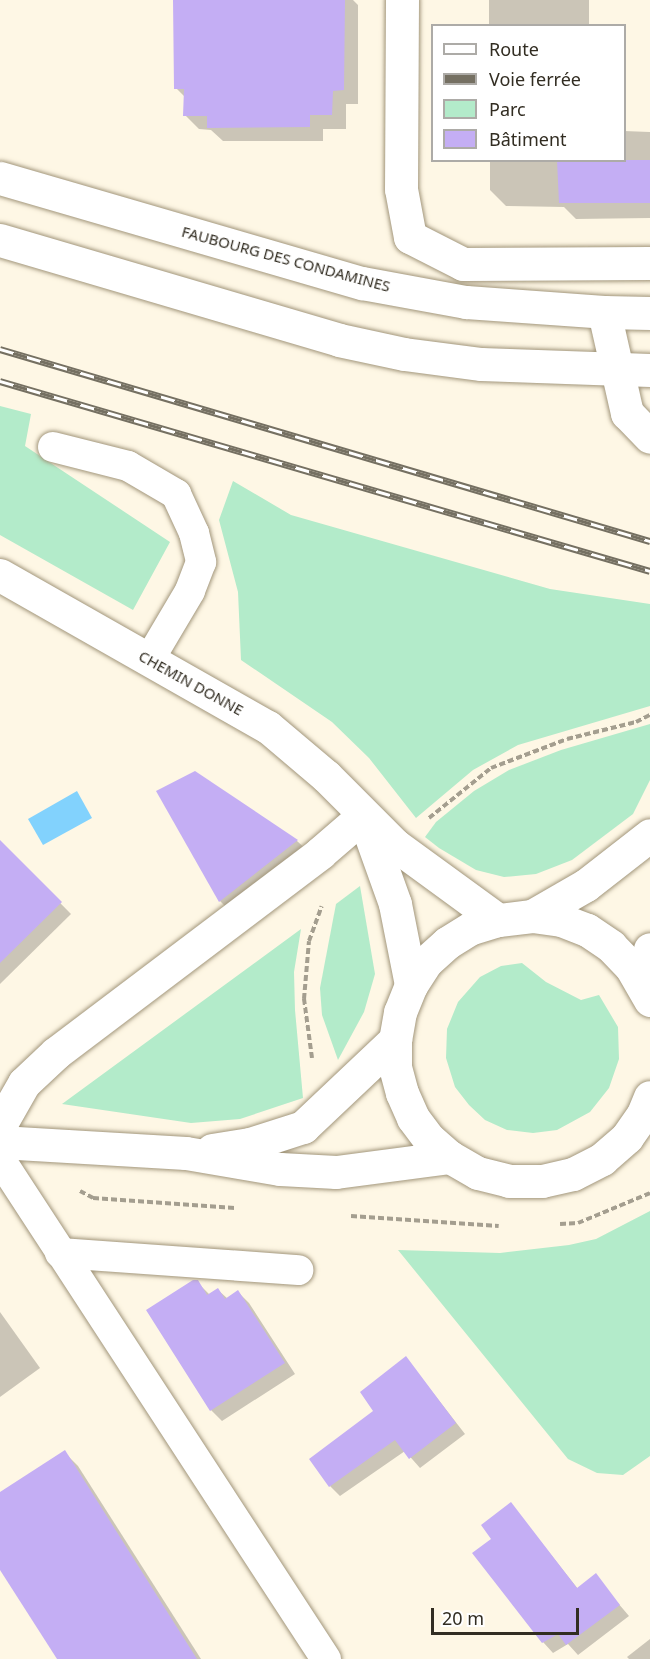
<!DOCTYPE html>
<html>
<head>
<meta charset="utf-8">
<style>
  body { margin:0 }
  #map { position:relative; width:650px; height:1659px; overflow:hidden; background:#fef7e5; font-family:"Noto Sans",sans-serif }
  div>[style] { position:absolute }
  .green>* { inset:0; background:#b3ebca }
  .water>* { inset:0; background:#82d2fd }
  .shadow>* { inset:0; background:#0003 }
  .building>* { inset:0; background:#c4aef4 }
  .path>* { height:4px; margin-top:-2px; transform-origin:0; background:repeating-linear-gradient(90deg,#a49e8f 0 6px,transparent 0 9px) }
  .roads { filter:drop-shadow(0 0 2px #a2967b) drop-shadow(0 0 2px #a2967b) }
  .lane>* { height:30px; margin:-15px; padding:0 15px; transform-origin:15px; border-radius:15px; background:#fff }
  .street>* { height:33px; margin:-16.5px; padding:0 16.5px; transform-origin:16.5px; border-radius:16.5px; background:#fff }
  .secondary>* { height:33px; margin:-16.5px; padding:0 16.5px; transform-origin:16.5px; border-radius:16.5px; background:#fff }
  .rail>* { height:7px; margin-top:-3.5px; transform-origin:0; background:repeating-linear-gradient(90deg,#fff 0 14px,#757062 0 28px); box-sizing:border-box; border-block:2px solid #757062 }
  span { translate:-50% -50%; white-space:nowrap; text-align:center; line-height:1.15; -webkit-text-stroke:4.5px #fff; paint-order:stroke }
  .street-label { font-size:15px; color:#322d22 }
  .legend { position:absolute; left:431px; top:24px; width:195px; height:138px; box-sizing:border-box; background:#fff; border:2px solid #adaba7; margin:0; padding:8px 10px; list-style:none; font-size:18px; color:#322d22 }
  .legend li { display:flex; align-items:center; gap:12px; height:30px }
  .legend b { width:30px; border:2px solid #adaba7 }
  .scale { position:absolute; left:431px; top:1608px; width:148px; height:27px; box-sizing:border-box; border:3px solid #322d22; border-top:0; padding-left:8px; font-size:18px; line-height:21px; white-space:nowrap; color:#322d22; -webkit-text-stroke:4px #fff; paint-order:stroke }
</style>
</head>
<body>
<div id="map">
  <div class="green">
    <i style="clip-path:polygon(0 406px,31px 414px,25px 446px,170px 542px,133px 610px,0 535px)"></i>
    <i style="clip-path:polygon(233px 481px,291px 515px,550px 589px,650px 604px,650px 706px,518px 745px,473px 770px,416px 818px,369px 758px,332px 722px,241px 660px,238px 592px,219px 520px)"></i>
    <i style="clip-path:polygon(650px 724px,650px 780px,633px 814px,572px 860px,536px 874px,504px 877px,476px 870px,439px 848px,425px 837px,436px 822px,474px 791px,509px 770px,561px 750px)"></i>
    <i style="clip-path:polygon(360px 886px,375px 974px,364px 1012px,338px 1060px,322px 1015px,320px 988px,336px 904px)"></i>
    <i style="clip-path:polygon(301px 929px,294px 972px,295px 1010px,303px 1098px,240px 1119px,191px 1123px,62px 1104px)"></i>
    <i style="clip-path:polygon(522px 963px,546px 982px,581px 1000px,599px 995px,618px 1027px,619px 1059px,609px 1088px,590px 1112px,557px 1130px,533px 1133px,507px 1130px,485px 1120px,469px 1105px,455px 1087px,446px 1058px,447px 1029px,458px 1002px,480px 977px,501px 966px)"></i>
    <i style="clip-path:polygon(650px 1211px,650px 1456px,623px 1475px,597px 1473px,568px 1459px,398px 1250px,500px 1253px,569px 1245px,596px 1239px)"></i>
  </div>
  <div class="water">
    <i style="clip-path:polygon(77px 791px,92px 818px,43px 845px,28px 819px)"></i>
  </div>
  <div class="shadow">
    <i style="clip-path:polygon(175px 0,353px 0,358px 5px,358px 104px,346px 104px,346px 129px,323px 129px,323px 141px,223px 141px,211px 130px,199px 129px,185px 115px,185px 97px,176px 88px)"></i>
    <i style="clip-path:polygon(489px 0,589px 0,589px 26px,489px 26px)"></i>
    <i style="clip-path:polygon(624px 131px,650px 132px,650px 218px,576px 219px,564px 207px,506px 206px,490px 190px,490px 160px,624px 160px)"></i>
    <i style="clip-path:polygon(195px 773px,297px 841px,308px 851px,230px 911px,220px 901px)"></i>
    <i style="clip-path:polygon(4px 846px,71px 914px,0 984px,0 850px)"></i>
    <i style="clip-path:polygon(197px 1282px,210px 1295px,218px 1290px,228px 1299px,238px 1292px,249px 1303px,295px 1374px,222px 1421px,211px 1410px)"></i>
    <i style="clip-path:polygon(0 1312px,40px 1368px,0 1397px)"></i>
    <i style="clip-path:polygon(406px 1358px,465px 1434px,420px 1468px,405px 1451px,340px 1496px,330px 1486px)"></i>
    <i style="clip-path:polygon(64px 1452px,78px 1466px,201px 1659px,58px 1659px,0 1567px,0 1493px)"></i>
    <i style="clip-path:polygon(511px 1504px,578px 1589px,595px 1576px,629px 1616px,578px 1655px,568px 1644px,553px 1653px,543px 1642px,493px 1539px)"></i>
    <i style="clip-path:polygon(650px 1639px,650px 1659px,629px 1659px,627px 1657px)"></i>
  </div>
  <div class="building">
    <i style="clip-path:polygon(173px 0,345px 0,344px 90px,333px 91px,332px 115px,310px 115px,310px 127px,207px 128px,207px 116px,183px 116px,184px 89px,174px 89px)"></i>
    <i style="clip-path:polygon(557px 160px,650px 160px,650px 203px,559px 203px)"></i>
    <i style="clip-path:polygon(195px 771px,298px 840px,219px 902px,156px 791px)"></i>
    <i style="clip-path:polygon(0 840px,62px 902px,0 963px)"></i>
    <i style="clip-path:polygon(193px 1280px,198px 1280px,207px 1295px,218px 1288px,225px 1299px,238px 1290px,285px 1363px,210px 1411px,146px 1310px)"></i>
    <i style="clip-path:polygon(406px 1356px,456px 1423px,409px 1459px,395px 1440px,329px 1487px,309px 1459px,373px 1411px,360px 1392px)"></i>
    <i style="clip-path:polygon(65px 1450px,197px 1659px,57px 1659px,0 1570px,0 1492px)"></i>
    <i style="clip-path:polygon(511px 1502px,577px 1588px,596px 1573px,620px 1605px,566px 1645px,558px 1634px,542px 1643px,472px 1553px,491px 1539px,481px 1525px)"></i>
  </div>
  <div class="path">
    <i style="left:429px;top:818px;width:80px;rotate:-38.9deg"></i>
    <i style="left:491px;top:768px;width:81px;rotate:-20.9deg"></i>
    <i style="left:567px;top:739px;width:71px;rotate:-13.8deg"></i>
    <i style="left:636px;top:722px;width:16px;rotate:-27deg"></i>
    <i style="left:312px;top:1058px;width:60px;rotate:-97.7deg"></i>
    <i style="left:304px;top:999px;width:58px;rotate:-85.1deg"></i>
    <i style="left:309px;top:941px;width:37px;rotate:-70deg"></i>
    <i style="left:80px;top:1191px;width:15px;rotate:28deg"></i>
    <i style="left:93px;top:1198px;width:142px;rotate:4deg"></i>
    <i style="left:351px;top:1216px;width:148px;rotate:3.9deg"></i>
    <i style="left:560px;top:1224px;width:18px;rotate:-3deg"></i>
    <i style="left:578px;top:1223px;width:78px;rotate:-22.6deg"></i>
  </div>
  <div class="roads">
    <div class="lane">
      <i style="left:53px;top:447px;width:77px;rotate:14.2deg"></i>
      <i style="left:128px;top:466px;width:56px;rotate:30.3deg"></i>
      <i style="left:176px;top:494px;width:43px;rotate:65.2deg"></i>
      <i style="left:194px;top:533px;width:30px;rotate:76deg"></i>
      <i style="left:201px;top:562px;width:31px;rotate:111deg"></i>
      <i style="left:190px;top:591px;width:80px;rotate:120.7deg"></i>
      <i style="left:0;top:1159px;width:597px;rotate:56.9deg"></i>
      <i style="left:60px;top:1253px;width:239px;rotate:4.1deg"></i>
    </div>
    <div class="street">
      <i style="left:402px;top:0;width:189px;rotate:90.3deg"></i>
      <i style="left:401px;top:189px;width:49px;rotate:79.4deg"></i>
      <i style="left:410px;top:237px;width:59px;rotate:27deg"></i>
      <i style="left:463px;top:264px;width:187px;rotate:-0.3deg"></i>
      <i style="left:0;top:178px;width:377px;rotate:16.2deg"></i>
      <i style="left:362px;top:283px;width:106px;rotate:10.4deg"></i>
      <i style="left:466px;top:302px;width:138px;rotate:4.1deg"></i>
      <i style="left:604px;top:312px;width:46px;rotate:1.2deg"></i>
      <i style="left:0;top:240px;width:353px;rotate:16.4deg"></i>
      <i style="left:339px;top:340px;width:66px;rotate:12.2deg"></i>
      <i style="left:404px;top:354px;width:78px;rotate:7.4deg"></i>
      <i style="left:481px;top:364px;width:169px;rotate:2deg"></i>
      <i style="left:604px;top:312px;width:104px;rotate:77.2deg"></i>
      <i style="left:627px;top:413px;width:33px;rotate:46deg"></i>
      <i style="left:0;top:1125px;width:48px;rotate:-60.3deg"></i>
      <i style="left:24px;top:1083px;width:44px;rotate:-43.2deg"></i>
      <i style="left:56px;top:1053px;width:331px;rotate:-37.1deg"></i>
      <i style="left:320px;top:853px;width:57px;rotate:-40.7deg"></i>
    </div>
    <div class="secondary">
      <i style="left:0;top:575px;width:308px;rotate:29.6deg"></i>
      <i style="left:268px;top:727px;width:76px;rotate:40.2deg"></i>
      <i style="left:326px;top:776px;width:98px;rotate:45deg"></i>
      <i style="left:395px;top:845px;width:127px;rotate:36.1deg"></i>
      <i style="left:365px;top:820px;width:89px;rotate:70.3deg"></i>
      <i style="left:395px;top:904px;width:83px;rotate:78.8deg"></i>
      <i style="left:532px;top:916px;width:62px;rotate:-29.9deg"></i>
      <i style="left:586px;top:885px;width:81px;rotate:-38deg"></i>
      <i style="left:646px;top:991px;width:42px;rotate:-84.6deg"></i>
      <i style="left:650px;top:1000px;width:38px;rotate:-120deg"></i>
      <i style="left:631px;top:967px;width:29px;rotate:-134deg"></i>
      <i style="left:611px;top:946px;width:29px;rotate:-146deg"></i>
      <i style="left:587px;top:930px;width:28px;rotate:-159deg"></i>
      <i style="left:561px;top:920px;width:29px;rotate:-172deg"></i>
      <i style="left:532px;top:916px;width:34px;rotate:173deg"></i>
      <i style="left:498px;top:920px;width:28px;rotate:163deg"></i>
      <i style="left:471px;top:928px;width:28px;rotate:148deg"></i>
      <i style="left:447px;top:943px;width:28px;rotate:138deg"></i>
      <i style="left:426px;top:962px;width:27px;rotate:123deg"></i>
      <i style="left:411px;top:985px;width:29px;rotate:112deg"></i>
      <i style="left:400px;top:1012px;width:28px;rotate:100deg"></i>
      <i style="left:395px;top:1040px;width:27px;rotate:90deg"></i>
      <i style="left:395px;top:1067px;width:27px;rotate:75deg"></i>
      <i style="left:402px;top:1093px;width:27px;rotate:66deg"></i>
      <i style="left:413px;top:1118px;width:26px;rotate:53deg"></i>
      <i style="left:429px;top:1139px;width:28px;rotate:41deg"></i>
      <i style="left:450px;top:1157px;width:32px;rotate:30deg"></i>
      <i style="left:478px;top:1173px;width:32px;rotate:14deg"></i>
      <i style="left:509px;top:1181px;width:33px"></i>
      <i style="left:542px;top:1181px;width:32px;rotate:-13deg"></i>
      <i style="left:573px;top:1174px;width:33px;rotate:-27deg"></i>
      <i style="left:602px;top:1159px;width:33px;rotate:-41deg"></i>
      <i style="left:627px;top:1137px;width:28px;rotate:-55deg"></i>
      <i style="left:643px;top:1114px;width:18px;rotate:-68deg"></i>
      <i style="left:0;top:1142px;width:186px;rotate:3.4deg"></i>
      <i style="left:186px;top:1153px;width:95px;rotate:9.7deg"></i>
      <i style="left:280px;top:1169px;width:56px;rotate:3.1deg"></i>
      <i style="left:336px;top:1172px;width:115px;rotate:-7.5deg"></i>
      <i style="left:212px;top:1150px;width:38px;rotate:-9deg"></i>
      <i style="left:250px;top:1144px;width:56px;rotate:-17.8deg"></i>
      <i style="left:303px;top:1127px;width:127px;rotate:-43.4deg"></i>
    </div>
  </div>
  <div class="rail">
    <i style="left:0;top:349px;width:678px;rotate:16.46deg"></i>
    <i style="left:0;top:381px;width:677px;rotate:16.29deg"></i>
  </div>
  <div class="street-label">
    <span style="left:286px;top:259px;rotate:15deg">FAUBOURG DES CONDAMINES</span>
    <span style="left:191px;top:683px;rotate:29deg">CHEMIN DONNE</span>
  </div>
  <ul class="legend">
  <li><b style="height:8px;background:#fff"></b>Route</li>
  <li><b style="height:8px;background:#757062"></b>Voie ferrée</li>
  <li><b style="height:16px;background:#b3ebca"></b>Parc</li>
  <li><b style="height:16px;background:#c4aef4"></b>Bâtiment</li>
  </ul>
  <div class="scale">20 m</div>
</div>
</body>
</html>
